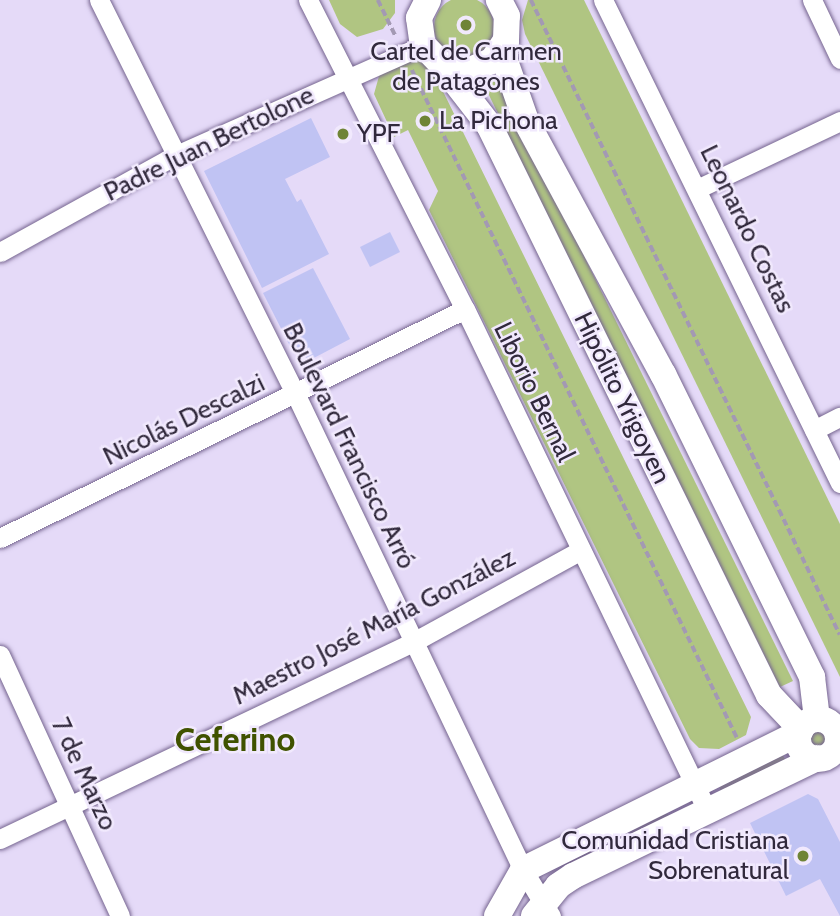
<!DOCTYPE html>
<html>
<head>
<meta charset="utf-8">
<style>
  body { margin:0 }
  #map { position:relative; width:840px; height:916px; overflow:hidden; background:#e5daf8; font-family:Cabin,sans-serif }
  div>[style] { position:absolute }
  .green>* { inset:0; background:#b0c582 }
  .round { border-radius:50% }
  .building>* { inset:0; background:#c0c3f3 }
  .path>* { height:3.5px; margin-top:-1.75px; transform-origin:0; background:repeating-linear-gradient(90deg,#a399b3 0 7px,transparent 0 10.5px) }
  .roads { filter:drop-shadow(0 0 2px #75648f) drop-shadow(0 0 2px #75648f) }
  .street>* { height:19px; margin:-9.5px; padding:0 9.5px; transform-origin:9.5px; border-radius:9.5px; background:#fff }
  .secondary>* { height:26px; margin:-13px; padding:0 13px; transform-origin:13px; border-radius:13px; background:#fff }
  .secondary>.ring { margin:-13px; padding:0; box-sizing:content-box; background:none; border:26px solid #fff; border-radius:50% }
  .dots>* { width:19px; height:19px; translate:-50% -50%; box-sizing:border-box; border:4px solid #f1e9fd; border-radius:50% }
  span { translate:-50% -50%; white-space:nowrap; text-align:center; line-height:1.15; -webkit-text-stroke:5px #f1e9fd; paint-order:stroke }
  .poi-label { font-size:26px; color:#31293c }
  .left { translate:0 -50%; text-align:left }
  .right { translate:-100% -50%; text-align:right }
  .street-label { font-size:26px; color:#31293c }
  .district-label { font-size:33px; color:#405200; font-weight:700 }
</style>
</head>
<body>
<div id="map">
  <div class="green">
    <i class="round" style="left:434px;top:-3px;width:60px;height:60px"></i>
    <i style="clip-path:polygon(329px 0,395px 0,395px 13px,383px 29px,357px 37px,340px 24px)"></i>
    <i style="clip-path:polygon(528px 0,584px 0,840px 524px,840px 677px,525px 34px,522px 20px)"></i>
    <i style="clip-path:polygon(402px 55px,430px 65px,751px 717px,746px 735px,719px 749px,699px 748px,690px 739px,429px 210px,438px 191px,408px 130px,394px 137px,374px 94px,381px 69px)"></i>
    <i style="clip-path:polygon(495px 75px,793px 681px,780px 687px,482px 81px)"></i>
    <i class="round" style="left:805px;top:726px;width:26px;height:26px"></i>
    <i style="clip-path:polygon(782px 754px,787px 762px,724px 793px,720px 790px,720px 785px)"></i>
    <i style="clip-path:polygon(665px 813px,671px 816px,562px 869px,566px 861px)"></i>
  </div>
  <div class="building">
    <i style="clip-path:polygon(311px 118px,330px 157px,285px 179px,297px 202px,301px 199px,329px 254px,262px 288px,204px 171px)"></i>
    <i style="clip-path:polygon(390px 232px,400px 252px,370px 267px,360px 247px)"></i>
    <i style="clip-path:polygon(313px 268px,350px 339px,310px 360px,292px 350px,263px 293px)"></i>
    <i style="clip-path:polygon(808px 794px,818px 799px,840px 842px,840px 916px,820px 879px,786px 896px,750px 823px)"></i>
  </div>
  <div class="path">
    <i style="left:378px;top:0;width:39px;rotate:64deg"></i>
    <i style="left:531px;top:0;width:706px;rotate:64.05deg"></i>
    <i style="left:412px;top:70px;width:745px;rotate:64.05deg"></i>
  </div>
  <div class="roads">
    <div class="street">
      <i style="left:99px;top:0;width:441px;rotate:63.5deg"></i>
      <i style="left:296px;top:395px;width:526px;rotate:64.46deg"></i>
      <i style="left:523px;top:870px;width:54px;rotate:58.7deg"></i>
      <i style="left:308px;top:0;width:347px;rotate:63.1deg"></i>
      <i style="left:465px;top:309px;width:556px;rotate:64.22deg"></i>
      <i style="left:603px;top:0;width:538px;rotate:63.86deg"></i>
      <i style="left:812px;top:0;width:65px;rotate:64.6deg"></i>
      <i style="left:699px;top:188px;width:156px;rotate:-25.4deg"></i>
      <i style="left:0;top:252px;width:199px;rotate:-28.9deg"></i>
      <i style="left:174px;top:156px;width:273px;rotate:-24deg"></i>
      <i style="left:814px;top:430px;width:29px;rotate:-27deg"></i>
      <i style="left:0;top:538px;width:518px;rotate:-26.22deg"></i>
      <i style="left:0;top:655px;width:287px;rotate:65.3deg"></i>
      <i style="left:0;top:839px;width:460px;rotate:-25.5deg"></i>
      <i style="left:415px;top:641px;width:189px;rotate:-28.7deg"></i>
    </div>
    <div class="secondary">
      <i style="left:428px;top:0;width:20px;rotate:117deg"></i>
      <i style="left:419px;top:18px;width:27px;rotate:82deg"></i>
      <i style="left:423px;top:45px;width:29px;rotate:46deg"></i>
      <i style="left:443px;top:66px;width:25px;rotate:11deg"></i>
      <i style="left:468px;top:71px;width:26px;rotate:-23deg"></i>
      <i style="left:492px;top:61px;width:25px;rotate:-56deg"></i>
      <i style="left:506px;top:40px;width:24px;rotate:-88deg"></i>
      <i style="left:507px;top:16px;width:18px;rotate:-117deg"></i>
      <i style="left:506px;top:40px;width:21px;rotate:93deg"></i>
      <i style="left:505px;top:61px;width:64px;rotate:70.7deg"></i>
      <i style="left:526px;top:121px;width:288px;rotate:61.6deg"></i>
      <i style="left:663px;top:374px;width:338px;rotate:63.8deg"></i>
      <i style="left:812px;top:677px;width:42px;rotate:83.2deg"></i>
      <i style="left:443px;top:66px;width:75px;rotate:52.1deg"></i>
      <i style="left:489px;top:125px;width:635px;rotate:63.84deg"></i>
      <i style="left:769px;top:695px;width:47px;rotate:46.7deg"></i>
      <i class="ring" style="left:798px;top:719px;width:14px;height:14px"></i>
      <i style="left:497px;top:916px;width:53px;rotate:-60.5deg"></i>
      <i style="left:523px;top:870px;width:308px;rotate:-26.4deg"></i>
      <i style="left:534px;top:916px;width:38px;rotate:-51deg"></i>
      <i style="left:558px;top:886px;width:18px;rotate:-34deg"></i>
      <i style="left:573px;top:876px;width:271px;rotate:-25.8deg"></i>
    </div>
  </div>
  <div class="dots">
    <i style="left:466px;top:25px;background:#6f8436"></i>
    <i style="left:425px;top:121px;background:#6f8436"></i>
    <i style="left:343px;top:134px;background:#6f8436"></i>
    <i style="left:803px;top:856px;background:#6f8436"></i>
  </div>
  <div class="poi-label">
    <span style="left:466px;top:67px">Cartel de Carmen<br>de Patagones</span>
    <span class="left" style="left:439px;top:121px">La Pichona</span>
    <span class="left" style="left:357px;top:134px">YPF</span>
    <span class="right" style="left:789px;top:856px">Comunidad Cristiana<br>Sobrenatural</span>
  </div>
  <div class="street-label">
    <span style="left:209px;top:144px;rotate:-26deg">Padre Juan Bertolone</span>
    <span style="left:747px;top:229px;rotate:64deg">Leonardo Costas</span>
    <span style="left:534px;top:392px;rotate:64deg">Liborio Bernal</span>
    <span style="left:622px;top:398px;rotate:64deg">Hipólito Yrigoyen</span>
    <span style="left:184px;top:420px;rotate:-26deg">Nicolás Descalzi</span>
    <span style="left:349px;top:446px;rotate:64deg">Boulevard Francisco Arró</span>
    <span style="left:374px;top:627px;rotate:-27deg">Maestro José María González</span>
    <span style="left:84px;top:774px;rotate:65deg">7 de Marzo</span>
  </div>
  <div class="district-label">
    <span style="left:235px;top:740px">Ceferino</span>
  </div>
</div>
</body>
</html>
